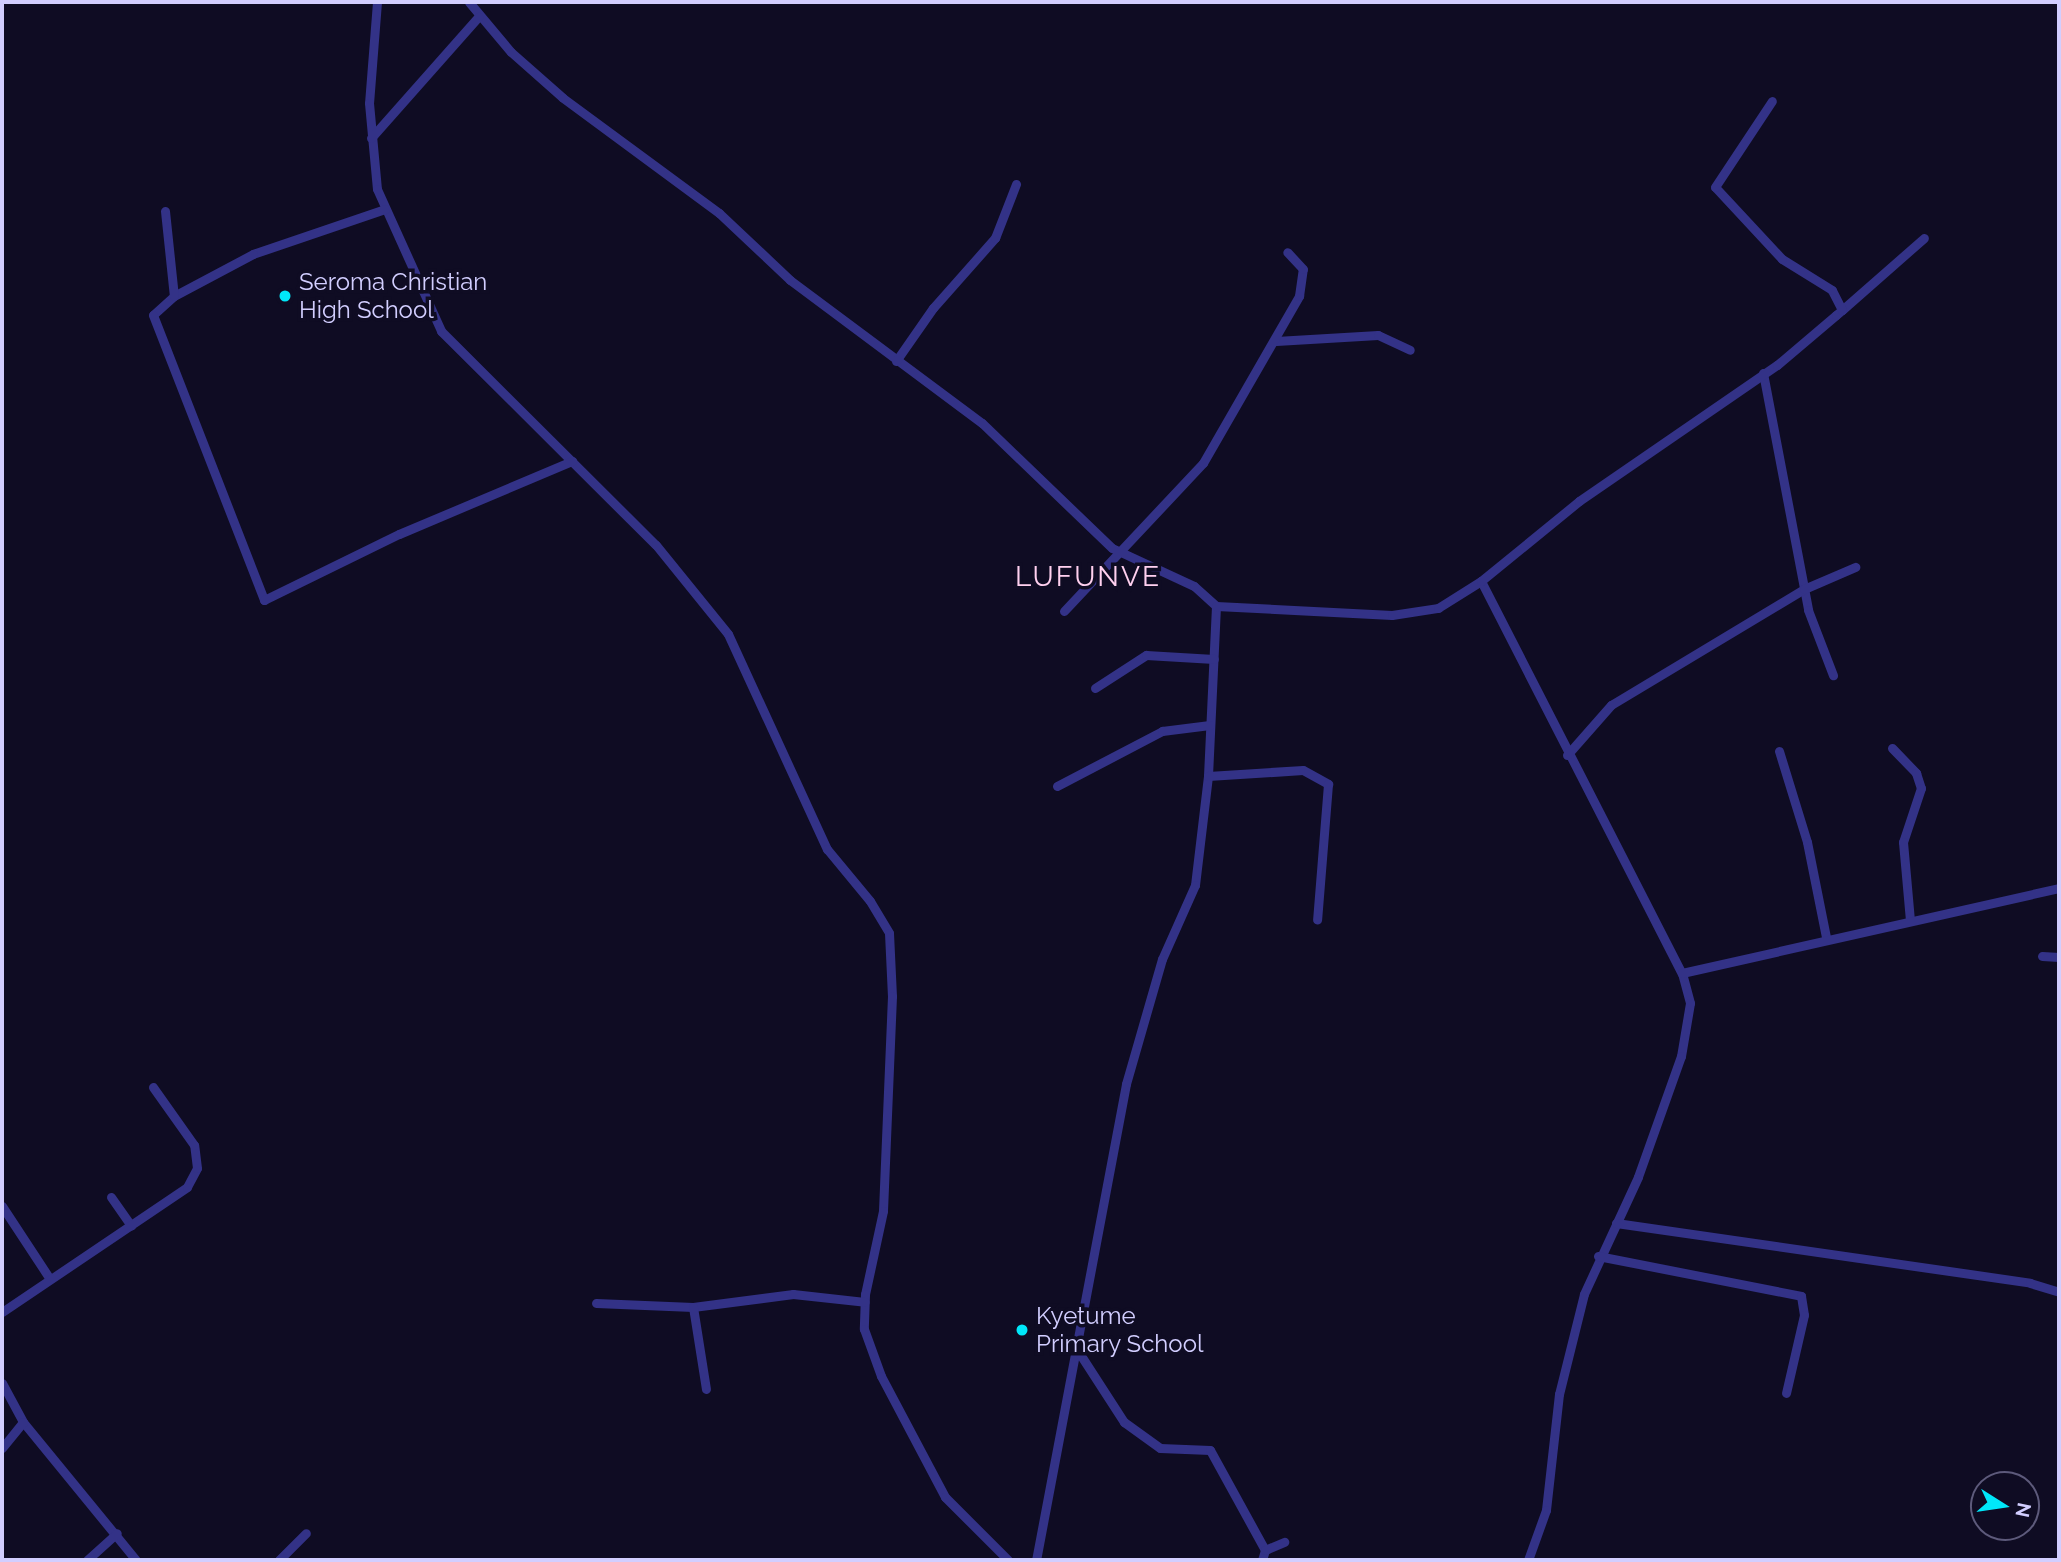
<!DOCTYPE html>
<html>
<head>
<meta charset="utf-8">
<style>
  body { margin:0 }
  #map { position:relative; width:2061px; height:1562px; overflow:hidden; background:#0f0c23; font-family:Raleway,sans-serif }
  div>[style] { position:absolute }
  .street>* { height:9px; margin:-4.5px; padding:0 4.5px; transform-origin:4.5px; border-radius:4.5px; background:#333287 }
  .dots>* { width:19px; height:19px; translate:-50% -50%; box-sizing:border-box; border:4px solid #0f0c23; border-radius:50% }
  span { translate:-50% -50%; white-space:nowrap; text-align:center; line-height:1.15; -webkit-text-stroke:7px #0f0c23; paint-order:stroke }
  .poi-label { font-size:24px; color:#d2ceff }
  .left { translate:0 -50%; text-align:left }
  .quarter-label { font-size:28px; color:#ffd0ef; letter-spacing:2px }
  .frame { position:absolute; inset:0; border:4px solid #d2ceff; pointer-events:none }
  .north { position:absolute; left:1970px; top:1471px; width:70px; height:70px; box-sizing:border-box; background:#0f0c23; border:2px solid #5d5a7b; border-radius:50%; rotate:102deg; font-size:19px; font-weight:700; line-height:28px; text-align:center; color:#d2ceff }
  .north::after { content:''; display:block; margin:auto; width:24px; height:32px; background:#00e7f9; clip-path:polygon(50% 0,100% 100%,50% 72%,0 100%) }
</style>
</head>
<body>
<div id="map">
  <div class="street">
    <i style="left:377px;top:2px;width:101px;rotate:94.5deg"></i>
    <i style="left:369px;top:103px;width:86px;rotate:84.7deg"></i>
    <i style="left:377px;top:189px;width:156px;rotate:65.7deg"></i>
    <i style="left:441px;top:331px;width:303px;rotate:44.9deg"></i>
    <i style="left:656px;top:545px;width:114px;rotate:51deg"></i>
    <i style="left:728px;top:634px;width:237px;rotate:65.3deg"></i>
    <i style="left:827px;top:849px;width:67px;rotate:50.4deg"></i>
    <i style="left:870px;top:901px;width:37px;rotate:59deg"></i>
    <i style="left:889px;top:933px;width:63px;rotate:87.3deg"></i>
    <i style="left:892px;top:996px;width:215px;rotate:92.4deg"></i>
    <i style="left:883px;top:1211px;width:85px;rotate:102.2deg"></i>
    <i style="left:865px;top:1294px;width:35px;rotate:92deg"></i>
    <i style="left:864px;top:1329px;width:50px;rotate:70.1deg"></i>
    <i style="left:881px;top:1376px;width:137px;rotate:62.1deg"></i>
    <i style="left:945px;top:1497px;width:89px;rotate:45deg"></i>
    <i style="left:469px;top:2px;width:65px;rotate:50deg"></i>
    <i style="left:511px;top:52px;width:69px;rotate:41.5deg"></i>
    <i style="left:563px;top:98px;width:194px;rotate:36.4deg"></i>
    <i style="left:719px;top:213px;width:98px;rotate:43.3deg"></i>
    <i style="left:790px;top:280px;width:239px;rotate:36.7deg"></i>
    <i style="left:982px;top:423px;width:180px;rotate:43.9deg"></i>
    <i style="left:1112px;top:548px;width:90px;rotate:24.9deg"></i>
    <i style="left:1194px;top:586px;width:30px;rotate:42deg"></i>
    <i style="left:1216px;top:606px;width:170px;rotate:92.7deg"></i>
    <i style="left:1208px;top:776px;width:110px;rotate:96.8deg"></i>
    <i style="left:1195px;top:885px;width:81px;rotate:114deg"></i>
    <i style="left:1162px;top:959px;width:130px;rotate:106.1deg"></i>
    <i style="left:1126px;top:1084px;width:484px;rotate:100.7deg"></i>
    <i style="left:371px;top:138px;width:162px;rotate:-48.5deg"></i>
    <i style="left:385px;top:209px;width:139px;rotate:161.2deg"></i>
    <i style="left:253px;top:254px;width:89px;rotate:152deg"></i>
    <i style="left:174px;top:296px;width:28px;rotate:138deg"></i>
    <i style="left:153px;top:315px;width:306px;rotate:68.7deg"></i>
    <i style="left:264px;top:600px;width:150px;rotate:-26.1deg"></i>
    <i style="left:399px;top:534px;width:188px;rotate:-22.9deg"></i>
    <i style="left:165px;top:211px;width:85px;rotate:84deg"></i>
    <i style="left:1842px;top:310px;width:109px;rotate:-41.3deg"></i>
    <i style="left:1276px;top:341px;width:102px;rotate:-3.4deg"></i>
    <i style="left:1378px;top:335px;width:35px;rotate:25deg"></i>
    <i style="left:896px;top:361px;width:65px;rotate:-55.1deg"></i>
    <i style="left:933px;top:308px;width:94px;rotate:-48.5deg"></i>
    <i style="left:995px;top:238px;width:58px;rotate:-68.7deg"></i>
    <i style="left:1763px;top:373px;width:241px;rotate:79.2deg"></i>
    <i style="left:1808px;top:610px;width:70px;rotate:69deg"></i>
    <i style="left:1481px;top:581px;width:441px;rotate:62.9deg"></i>
    <i style="left:1682px;top:973px;width:31px;rotate:75deg"></i>
    <i style="left:1690px;top:1003px;width:54px;rotate:99.6deg"></i>
    <i style="left:1681px;top:1056px;width:128px;rotate:109.6deg"></i>
    <i style="left:1638px;top:1177px;width:129px;rotate:114.8deg"></i>
    <i style="left:1584px;top:1294px;width:103px;rotate:104deg"></i>
    <i style="left:1559px;top:1394px;width:117px;rotate:96.4deg"></i>
    <i style="left:1546px;top:1510px;width:53px;rotate:109.8deg"></i>
    <i style="left:1216px;top:606px;width:176px;rotate:2.9deg"></i>
    <i style="left:1392px;top:615px;width:47px;rotate:-8.7deg"></i>
    <i style="left:1438px;top:608px;width:51px;rotate:-32.1deg"></i>
    <i style="left:1481px;top:581px;width:127px;rotate:-39.2deg"></i>
    <i style="left:1579px;top:501px;width:240px;rotate:-34.5deg"></i>
    <i style="left:1777px;top:365px;width:77px;rotate:-40.3deg"></i>
    <i style="left:1836px;top:315px;width:8px;rotate:-40deg"></i>
    <i style="left:1842px;top:310px;width:22px;rotate:-117deg"></i>
    <i style="left:1832px;top:290px;width:59px;rotate:-148.2deg"></i>
    <i style="left:1782px;top:259px;width:98px;rotate:-132.9deg"></i>
    <i style="left:1715px;top:187px;width:103px;rotate:-56.5deg"></i>
    <i style="left:1064px;top:611px;width:203px;rotate:-46.8deg"></i>
    <i style="left:1203px;top:463px;width:193px;rotate:-60.1deg"></i>
    <i style="left:1299px;top:296px;width:27px;rotate:-82deg"></i>
    <i style="left:1303px;top:269px;width:23px;rotate:-133deg"></i>
    <i style="left:1095px;top:688px;width:61px;rotate:-32.9deg"></i>
    <i style="left:1146px;top:655px;width:68px;rotate:3.4deg"></i>
    <i style="left:1892px;top:748px;width:35px;rotate:46deg"></i>
    <i style="left:1916px;top:773px;width:16px;rotate:72deg"></i>
    <i style="left:1921px;top:788px;width:57px;rotate:108.4deg"></i>
    <i style="left:1903px;top:842px;width:78px;rotate:84.9deg"></i>
    <i style="left:1779px;top:751px;width:95px;rotate:72.9deg"></i>
    <i style="left:1807px;top:842px;width:97px;rotate:78.7deg"></i>
    <i style="left:1567px;top:755px;width:67px;rotate:-48.7deg"></i>
    <i style="left:1611px;top:705px;width:225px;rotate:-31deg"></i>
    <i style="left:1804px;top:589px;width:56px;rotate:-23.3deg"></i>
    <i style="left:1208px;top:776px;width:95px;rotate:-3.6deg"></i>
    <i style="left:1303px;top:770px;width:29px;rotate:29deg"></i>
    <i style="left:1328px;top:784px;width:136px;rotate:94.6deg"></i>
    <i style="left:1057px;top:786px;width:119px;rotate:-27.6deg"></i>
    <i style="left:1162px;top:731px;width:48px;rotate:-7.1deg"></i>
    <i style="left:2042px;top:956px;width:17px;rotate:3deg"></i>
    <i style="left:1682px;top:973px;width:386px;rotate:-12.7deg"></i>
    <i style="left:111px;top:1197px;width:35px;rotate:55deg"></i>
    <i style="left:2px;top:1206px;width:87px;rotate:56.7deg"></i>
    <i style="left:1616px;top:1223px;width:418px;rotate:8.2deg"></i>
    <i style="left:2030px;top:1283px;width:30px;rotate:17deg"></i>
    <i style="left:1598px;top:1256px;width:207px;rotate:11.1deg"></i>
    <i style="left:1801px;top:1296px;width:19px;rotate:81deg"></i>
    <i style="left:1804px;top:1315px;width:80px;rotate:103deg"></i>
    <i style="left:596px;top:1303px;width:97px;rotate:2.4deg"></i>
    <i style="left:693px;top:1307px;width:101px;rotate:-7.4deg"></i>
    <i style="left:793px;top:1294px;width:72px;rotate:6.3deg"></i>
    <i style="left:693px;top:1307px;width:83px;rotate:81deg"></i>
    <i style="left:2px;top:1312px;width:223px;rotate:-34deg"></i>
    <i style="left:187px;top:1187px;width:21px;rotate:-62deg"></i>
    <i style="left:197px;top:1168px;width:23px;rotate:-97deg"></i>
    <i style="left:194px;top:1145px;width:71px;rotate:-125.3deg"></i>
    <i style="left:1078px;top:1351px;width:85px;rotate:57.1deg"></i>
    <i style="left:1124px;top:1422px;width:44px;rotate:35.8deg"></i>
    <i style="left:1160px;top:1448px;width:50px;rotate:2.3deg"></i>
    <i style="left:1210px;top:1450px;width:114px;rotate:61.2deg"></i>
    <i style="left:2px;top:1383px;width:44px;rotate:61.7deg"></i>
    <i style="left:23px;top:1422px;width:178px;rotate:50.7deg"></i>
    <i style="left:2px;top:1448px;width:33px;rotate:-51deg"></i>
    <i style="left:87px;top:1560px;width:40px;rotate:-42deg"></i>
    <i style="left:279px;top:1560px;width:38px;rotate:-45deg"></i>
    <i style="left:1262px;top:1560px;width:10px;rotate:-73deg"></i>
    <i style="left:1265px;top:1550px;width:21px;rotate:-23deg"></i>
  </div>
  <div class="dots">
    <i style="left:285px;top:296px;background:#00e7f9"></i>
    <i style="left:1022px;top:1330px;background:#00e7f9"></i>
  </div>
  <div class="poi-label">
    <span class="left" style="left:299px;top:296px">Seroma Christian<br>High School</span>
    <span class="left" style="left:1036px;top:1330px">Kyetume<br>Primary School</span>
  </div>
  <div class="quarter-label">
    <span style="left:1088px;top:577px">LUFUNVE</span>
  </div>
  <div class="frame"></div>
  <div class="north">N</div>
</div>
</body>
</html>
